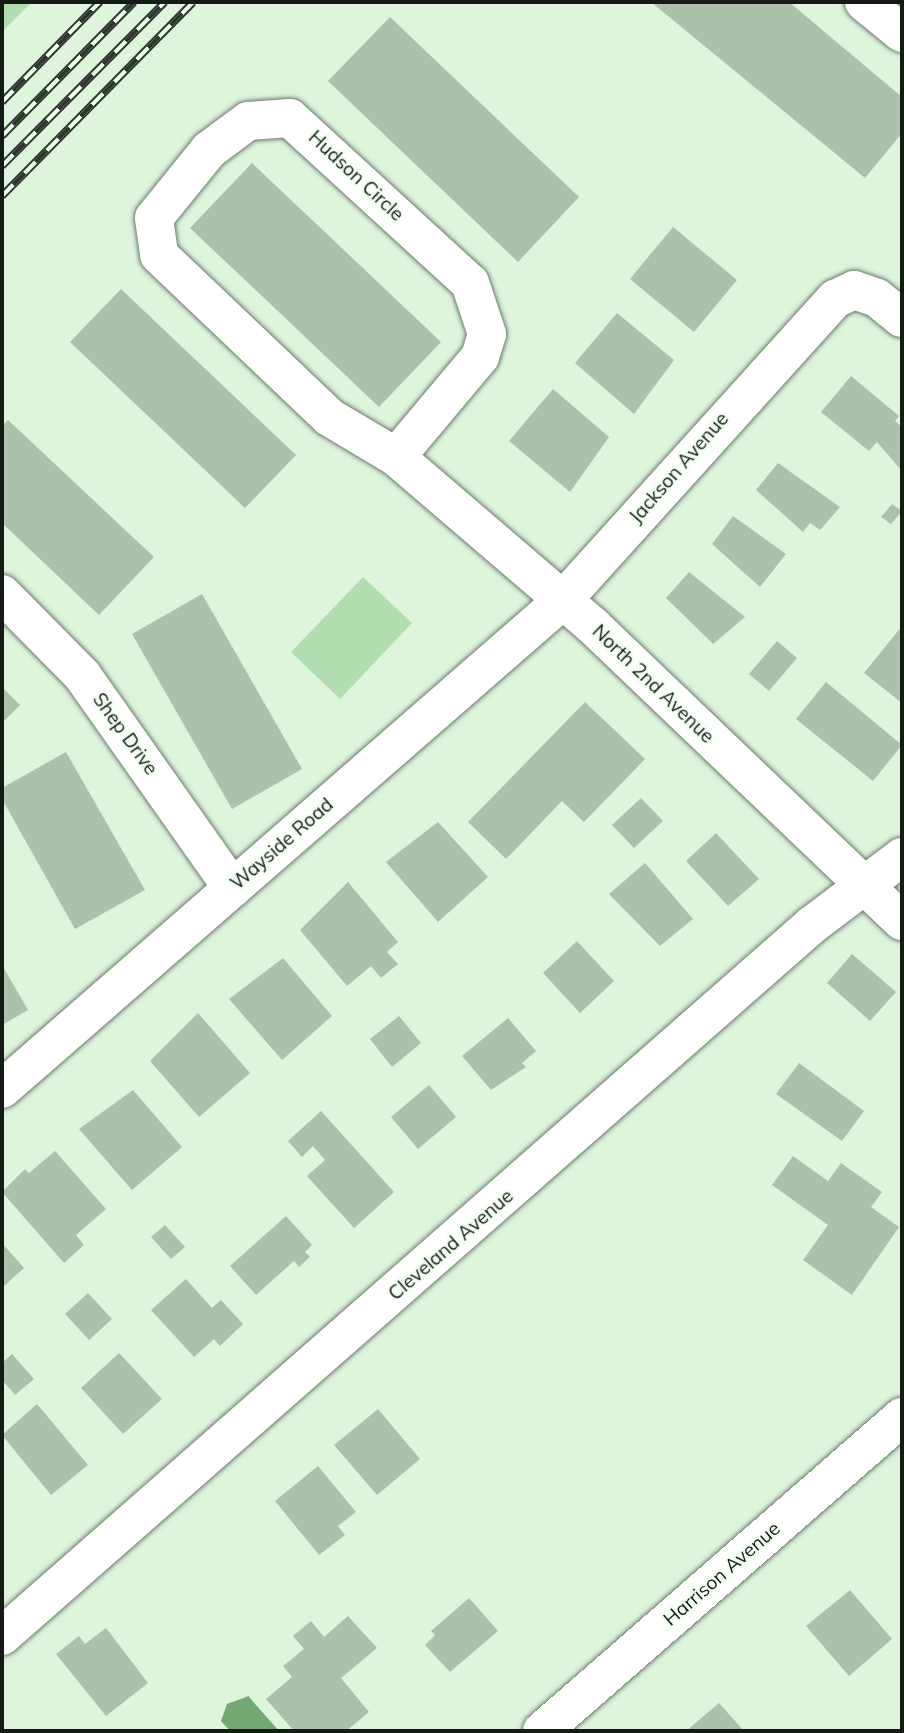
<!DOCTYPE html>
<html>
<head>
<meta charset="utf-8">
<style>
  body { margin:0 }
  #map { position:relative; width:904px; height:1733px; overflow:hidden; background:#def4dd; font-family:Mulish,sans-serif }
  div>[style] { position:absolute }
  .green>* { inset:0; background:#b2ddb1 }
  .water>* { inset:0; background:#73a773 }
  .building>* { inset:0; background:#acc1ac }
  .roads { filter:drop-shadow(0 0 2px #697c68) drop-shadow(0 0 2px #697c68) }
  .minor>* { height:38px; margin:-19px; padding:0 19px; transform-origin:19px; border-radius:19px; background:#fff }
  .rail>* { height:8px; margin-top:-4px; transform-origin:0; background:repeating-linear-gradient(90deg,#f1fef1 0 16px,#2e372e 0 32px); box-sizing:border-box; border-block:2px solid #2e372e }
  span { translate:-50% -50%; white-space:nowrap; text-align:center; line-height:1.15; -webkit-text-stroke:5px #f1fef1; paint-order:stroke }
  .street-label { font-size:19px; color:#141b14 }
  .frame { position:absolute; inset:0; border:4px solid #141b14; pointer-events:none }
</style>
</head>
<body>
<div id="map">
  <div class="green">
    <i style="clip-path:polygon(2px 2px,32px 2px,2px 32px)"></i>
    <i style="clip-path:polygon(363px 577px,412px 623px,340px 699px,291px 652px)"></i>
  </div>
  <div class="water">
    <i style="clip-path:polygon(249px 1696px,249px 1697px,279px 1731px,230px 1731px,221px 1721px,227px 1704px)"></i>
  </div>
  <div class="building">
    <i style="clip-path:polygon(651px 2px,789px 2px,902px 97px,902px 133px,865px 178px)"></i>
    <i style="clip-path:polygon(390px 17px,579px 197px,518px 262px,328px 81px)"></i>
    <i style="clip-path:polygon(252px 163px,441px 342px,379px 407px,190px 228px)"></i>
    <i style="clip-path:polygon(673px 227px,737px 280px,694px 332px,630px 279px)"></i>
    <i style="clip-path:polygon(121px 289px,296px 455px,245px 508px,70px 342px)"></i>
    <i style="clip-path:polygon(617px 313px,674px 360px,634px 414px,575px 363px)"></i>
    <i style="clip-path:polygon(851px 376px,899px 416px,895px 421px,902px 427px,902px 471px,877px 442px,869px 451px,821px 412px)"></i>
    <i style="clip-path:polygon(553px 389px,609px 437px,570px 492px,509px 441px)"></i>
    <i style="clip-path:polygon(8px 420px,154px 557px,99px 615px,2px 523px,2px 426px)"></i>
    <i style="clip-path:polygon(778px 463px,840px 507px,820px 530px,810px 523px,803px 532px,756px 490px)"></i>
    <i style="clip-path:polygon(892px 504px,902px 511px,891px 524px,881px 517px)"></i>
    <i style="clip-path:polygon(733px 516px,786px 554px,760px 587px,712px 544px)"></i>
    <i style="clip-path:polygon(689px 572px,745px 617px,713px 644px,666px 598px)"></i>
    <i style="clip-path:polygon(202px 594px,302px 769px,232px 809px,132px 634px)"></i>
    <i style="clip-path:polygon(902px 626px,902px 703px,864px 673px)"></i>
    <i style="clip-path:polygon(777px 641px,797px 658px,769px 691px,749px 674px)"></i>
    <i style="clip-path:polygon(826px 682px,902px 745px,873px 781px,796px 719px)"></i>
    <i style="clip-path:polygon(2px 687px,20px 705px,2px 723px)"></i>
    <i style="clip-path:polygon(585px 702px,645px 759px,584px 822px,562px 801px,506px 859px,468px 822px)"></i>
    <i style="clip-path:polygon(66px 752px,145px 890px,75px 929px,2px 799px,2px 788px)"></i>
    <i style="clip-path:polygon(641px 798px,663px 821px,634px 848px,612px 825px)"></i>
    <i style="clip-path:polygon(438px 822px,488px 877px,438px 922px,386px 862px)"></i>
    <i style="clip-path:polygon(716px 833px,759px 879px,728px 906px,686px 861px)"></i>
    <i style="clip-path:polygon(645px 863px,693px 919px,660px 946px,609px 894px)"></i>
    <i style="clip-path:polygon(348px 882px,398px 942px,387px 952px,398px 964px,381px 978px,371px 966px,347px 986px,300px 930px)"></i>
    <i style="clip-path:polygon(577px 941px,614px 981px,580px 1013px,543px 973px)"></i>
    <i style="clip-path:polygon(852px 954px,896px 992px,870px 1021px,827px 983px)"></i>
    <i style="clip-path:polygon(283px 958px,332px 1016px,282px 1060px,229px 999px)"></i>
    <i style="clip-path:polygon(2px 965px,28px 1010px,2px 1025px)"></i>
    <i style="clip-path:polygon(198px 1013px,250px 1073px,199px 1117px,150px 1061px)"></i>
    <i style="clip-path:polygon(399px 1016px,421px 1043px,392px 1067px,370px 1039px)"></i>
    <i style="clip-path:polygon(508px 1018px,536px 1051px,522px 1063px,526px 1067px,491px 1090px,462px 1056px)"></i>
    <i style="clip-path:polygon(799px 1063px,864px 1111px,842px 1141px,776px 1094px)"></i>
    <i style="clip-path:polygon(429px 1085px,456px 1117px,418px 1149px,391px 1117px)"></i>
    <i style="clip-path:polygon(133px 1090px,182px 1147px,132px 1190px,79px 1129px)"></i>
    <i style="clip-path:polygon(321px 1111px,394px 1192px,354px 1228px,307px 1176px,325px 1160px,313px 1146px,302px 1157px,288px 1141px)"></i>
    <i style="clip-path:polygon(55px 1151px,106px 1209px,76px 1235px,84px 1245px,64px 1263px,2px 1192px,25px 1169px,29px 1173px)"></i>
    <i style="clip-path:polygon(793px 1156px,828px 1181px,841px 1163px,882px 1192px,871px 1207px,899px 1227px,852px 1295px,803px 1260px,828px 1225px,772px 1185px)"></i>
    <i style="clip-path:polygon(286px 1216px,312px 1245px,305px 1252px,310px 1257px,299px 1267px,294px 1261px,256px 1295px,230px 1266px)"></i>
    <i style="clip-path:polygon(165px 1225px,185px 1247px,171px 1259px,151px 1237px)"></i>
    <i style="clip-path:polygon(2px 1243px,24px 1268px,2px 1288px)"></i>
    <i style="clip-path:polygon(186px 1279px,212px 1308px,221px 1300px,243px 1324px,220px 1346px,214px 1339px,194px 1357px,151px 1310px)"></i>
    <i style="clip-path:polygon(88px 1293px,112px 1319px,89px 1340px,65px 1314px)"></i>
    <i style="clip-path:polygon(119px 1353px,162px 1399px,123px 1434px,81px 1388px)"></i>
    <i style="clip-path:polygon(12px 1354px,34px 1379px,15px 1395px,2px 1380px,2px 1363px)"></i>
    <i style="clip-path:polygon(37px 1404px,88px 1465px,51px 1495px,2px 1435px)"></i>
    <i style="clip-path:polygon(378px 1409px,420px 1459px,377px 1495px,334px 1445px)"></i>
    <i style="clip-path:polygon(318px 1466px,356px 1512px,338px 1526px,345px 1535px,319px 1555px,275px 1501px)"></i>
    <i style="clip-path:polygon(850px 1590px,892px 1639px,849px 1676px,806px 1626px)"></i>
    <i style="clip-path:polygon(469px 1598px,498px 1631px,450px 1672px,425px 1645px,435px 1635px,431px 1631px)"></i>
    <i style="clip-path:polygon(348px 1616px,377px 1648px,341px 1678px,369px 1712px,346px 1731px,294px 1731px,266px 1699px,292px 1677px,283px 1666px,304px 1649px,293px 1636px,311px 1621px,324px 1637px)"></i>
    <i style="clip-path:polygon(106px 1628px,148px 1683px,106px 1716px,56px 1654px,79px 1636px,85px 1644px)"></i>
    <i style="clip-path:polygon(719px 1703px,744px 1731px,686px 1731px)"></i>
  </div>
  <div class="roads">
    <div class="minor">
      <i style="left:864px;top:2px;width:49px;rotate:39.2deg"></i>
      <i style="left:396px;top:457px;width:131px;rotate:-50deg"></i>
      <i style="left:480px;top:357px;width:24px;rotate:-73deg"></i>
      <i style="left:487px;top:334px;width:54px;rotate:-108.4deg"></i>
      <i style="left:470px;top:283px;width:244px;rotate:-137.5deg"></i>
      <i style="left:290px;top:118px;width:42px;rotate:175.9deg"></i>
      <i style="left:248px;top:121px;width:49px;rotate:143.4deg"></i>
      <i style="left:209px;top:150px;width:87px;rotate:129deg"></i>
      <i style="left:154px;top:218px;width:37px;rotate:82deg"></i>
      <i style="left:159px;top:255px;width:235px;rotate:43.6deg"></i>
      <i style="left:329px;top:417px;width:78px;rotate:30.8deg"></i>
      <i style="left:396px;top:457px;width:260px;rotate:40.6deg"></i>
      <i style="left:593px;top:626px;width:427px;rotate:43.7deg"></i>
      <i style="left:2px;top:594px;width:114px;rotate:45.4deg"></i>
      <i style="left:82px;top:675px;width:261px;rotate:54.8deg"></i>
      <i style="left:2px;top:1089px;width:744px;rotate:-41.08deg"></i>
      <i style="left:563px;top:600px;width:406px;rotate:-47.9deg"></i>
      <i style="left:835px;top:299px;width:21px;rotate:-25deg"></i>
      <i style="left:854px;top:290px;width:24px;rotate:19deg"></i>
      <i style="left:877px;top:298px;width:32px;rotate:39deg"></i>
      <i style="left:2px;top:1636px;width:1078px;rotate:-41.28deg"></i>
      <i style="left:812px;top:925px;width:113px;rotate:-37.1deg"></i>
      <i style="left:542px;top:1731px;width:478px;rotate:-41.1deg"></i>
    </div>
  </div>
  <div class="rail">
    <i style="left:2px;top:102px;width:140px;rotate:-45.6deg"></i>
    <i style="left:2px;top:136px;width:188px;rotate:-45.4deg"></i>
    <i style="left:2px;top:166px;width:231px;rotate:-45.2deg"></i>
    <i style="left:2px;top:196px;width:272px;rotate:-45.4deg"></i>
  </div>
  <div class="street-label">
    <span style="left:356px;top:176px;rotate:43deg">Hudson Circle</span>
    <span style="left:679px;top:468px;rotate:-49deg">Jackson Avenue</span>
    <span style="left:653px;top:684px;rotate:44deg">North 2nd Avenue</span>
    <span style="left:125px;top:734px;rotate:54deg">Shep Drive</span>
    <span style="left:282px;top:844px;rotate:-41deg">Wayside Road</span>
    <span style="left:451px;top:1245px;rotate:-41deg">Cleveland Avenue</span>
    <span style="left:722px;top:1574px;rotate:-41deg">Harrison Avenue</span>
  </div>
  <div class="frame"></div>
</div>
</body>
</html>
